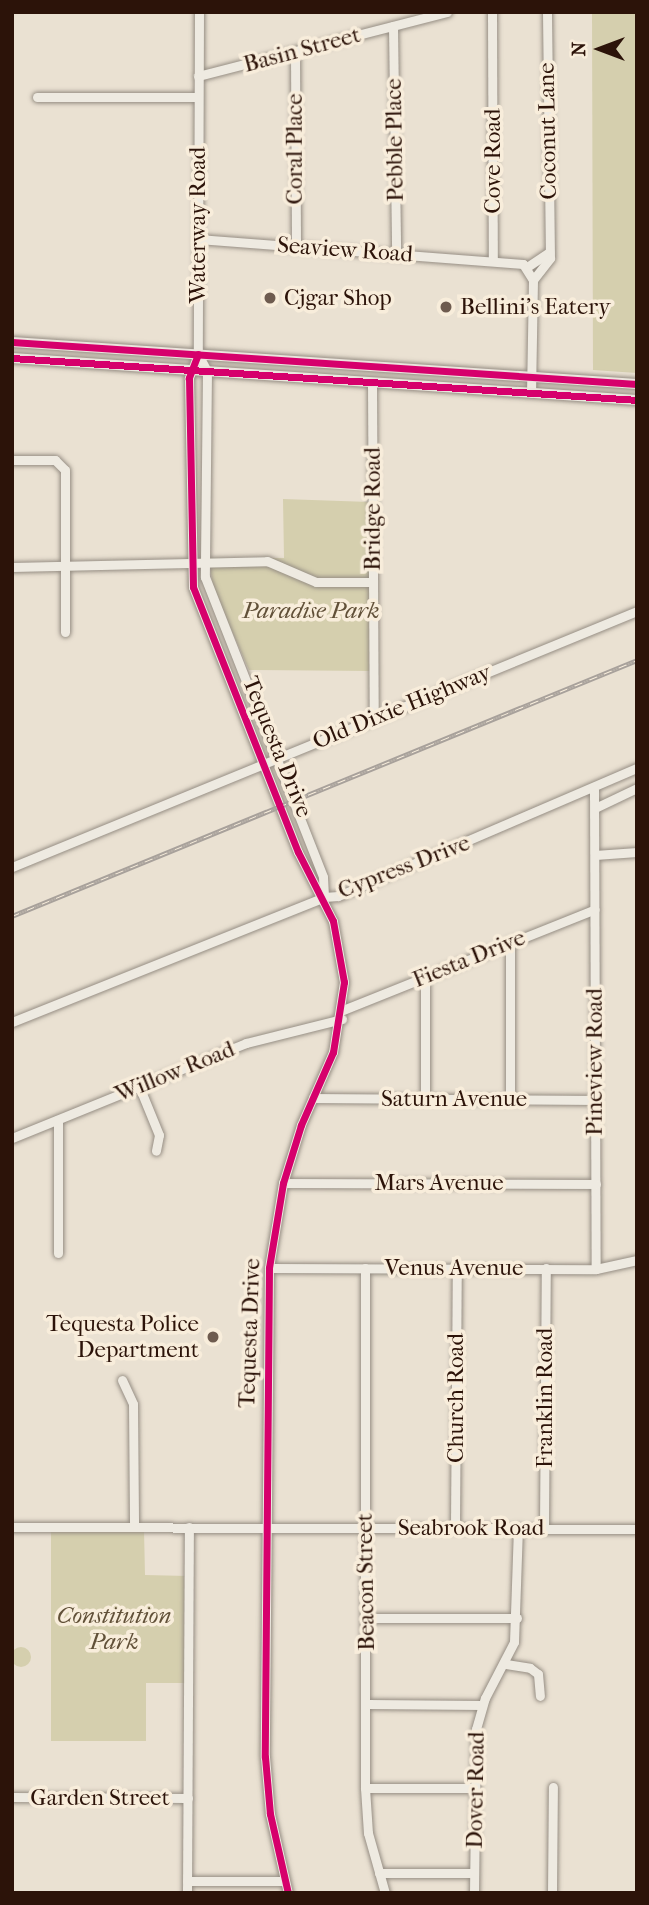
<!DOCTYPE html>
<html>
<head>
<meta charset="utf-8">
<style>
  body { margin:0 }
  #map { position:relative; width:649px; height:1905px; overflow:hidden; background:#eae1d2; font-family:"IM FELL French Canon",serif }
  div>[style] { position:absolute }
  .green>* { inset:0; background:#d5cfae }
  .round { border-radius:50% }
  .roads { filter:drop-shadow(0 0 2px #968e84) drop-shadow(0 0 2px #968e84) }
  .minor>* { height:9px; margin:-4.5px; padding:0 4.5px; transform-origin:4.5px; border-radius:4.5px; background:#eeeae1 }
  .major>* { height:10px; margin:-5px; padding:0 5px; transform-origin:5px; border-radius:5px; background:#ebe5dd }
  .rail>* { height:5px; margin-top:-2.5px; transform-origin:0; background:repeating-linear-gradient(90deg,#f8eddb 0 8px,#a8a19b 0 16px); box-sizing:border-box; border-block:2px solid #a8a19b }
  .cycleway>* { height:7px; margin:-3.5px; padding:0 3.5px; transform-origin:3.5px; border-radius:3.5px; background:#d6006c }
  .dots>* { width:19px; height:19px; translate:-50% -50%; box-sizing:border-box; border:4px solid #f8eddb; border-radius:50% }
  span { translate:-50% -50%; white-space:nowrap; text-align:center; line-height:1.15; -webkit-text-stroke:7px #f8eddb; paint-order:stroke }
  .street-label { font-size:23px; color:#2c1309 }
  .poi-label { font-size:23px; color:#2c1309 }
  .left { translate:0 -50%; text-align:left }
  .right { translate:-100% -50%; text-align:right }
  .park-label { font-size:23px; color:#615038; font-style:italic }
  .frame { position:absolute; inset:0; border:14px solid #2c1309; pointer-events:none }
  .north { position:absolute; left:565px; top:14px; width:70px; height:70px; -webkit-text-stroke:5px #f8eddb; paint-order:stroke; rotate:270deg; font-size:19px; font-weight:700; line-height:28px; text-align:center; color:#2c1309 }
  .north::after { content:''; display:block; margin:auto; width:24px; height:32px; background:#2c1309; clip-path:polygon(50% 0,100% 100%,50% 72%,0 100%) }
</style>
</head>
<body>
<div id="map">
  <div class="green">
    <i style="clip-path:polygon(592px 12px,637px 12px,637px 373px,593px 370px)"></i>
    <i style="clip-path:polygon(283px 499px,370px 502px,371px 671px,249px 670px,213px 588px,209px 558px,284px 558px)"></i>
    <i style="clip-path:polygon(51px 1529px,144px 1530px,145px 1575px,188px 1576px,187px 1683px,146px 1683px,146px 1741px,51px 1741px)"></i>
    <i class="round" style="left:11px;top:1647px;width:20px;height:20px"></i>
  </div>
  <div class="roads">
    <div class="minor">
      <i style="left:199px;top:12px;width:342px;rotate:90.2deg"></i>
      <i style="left:198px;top:354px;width:19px;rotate:62deg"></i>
      <i style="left:207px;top:371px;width:206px;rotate:90.6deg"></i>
      <i style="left:205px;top:577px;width:322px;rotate:68.5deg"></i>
      <i style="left:323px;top:877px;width:20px;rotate:87deg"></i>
      <i style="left:492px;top:12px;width:249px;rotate:89.8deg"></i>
      <i style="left:393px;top:26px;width:228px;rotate:89.2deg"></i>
      <i style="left:295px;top:51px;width:195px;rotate:89.7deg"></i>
      <i style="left:198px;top:76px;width:257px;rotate:-14.4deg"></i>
      <i style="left:37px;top:97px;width:161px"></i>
      <i style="left:198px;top:239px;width:326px;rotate:4.4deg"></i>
      <i style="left:523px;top:264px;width:19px;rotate:58deg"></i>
      <i style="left:533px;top:280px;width:113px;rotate:91deg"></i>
      <i style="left:527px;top:267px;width:27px;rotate:-34deg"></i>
      <i style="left:533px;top:280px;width:28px;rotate:-52deg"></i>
      <i style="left:550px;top:258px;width:246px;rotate:-90.7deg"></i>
      <i style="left:198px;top:354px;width:26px;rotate:111deg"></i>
      <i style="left:189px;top:378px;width:209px;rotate:88.9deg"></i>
      <i style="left:193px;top:587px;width:285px;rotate:68.4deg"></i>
      <i style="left:298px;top:852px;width:77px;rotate:63.1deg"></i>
      <i style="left:333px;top:921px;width:62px;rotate:79.8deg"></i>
      <i style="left:344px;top:982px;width:71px;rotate:98.9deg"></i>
      <i style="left:333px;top:1052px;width:80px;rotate:113.7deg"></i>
      <i style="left:301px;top:1125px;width:61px;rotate:107.2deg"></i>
      <i style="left:283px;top:1183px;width:86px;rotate:99.4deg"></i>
      <i style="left:269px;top:1268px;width:489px;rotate:90.5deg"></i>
      <i style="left:265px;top:1757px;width:57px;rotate:85deg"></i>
      <i style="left:270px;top:1814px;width:81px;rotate:77.2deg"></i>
      <i style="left:372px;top:382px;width:337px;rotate:89.7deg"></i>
      <i style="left:12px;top:460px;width:43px"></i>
      <i style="left:55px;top:460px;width:14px;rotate:45deg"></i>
      <i style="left:65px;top:470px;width:162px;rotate:90deg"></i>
      <i style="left:12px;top:567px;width:255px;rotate:-1.3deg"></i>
      <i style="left:267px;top:561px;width:53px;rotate:23.2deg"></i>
      <i style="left:316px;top:582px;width:57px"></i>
      <i style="left:594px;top:790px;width:479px;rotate:89.8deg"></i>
      <i style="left:595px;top:808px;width:47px;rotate:-25.5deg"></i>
      <i style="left:595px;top:855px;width:42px;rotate:-4.1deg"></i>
      <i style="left:12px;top:867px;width:675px;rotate:-22.27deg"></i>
      <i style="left:510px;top:942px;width:156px;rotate:90deg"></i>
      <i style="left:425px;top:977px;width:121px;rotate:90deg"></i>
      <i style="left:343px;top:1010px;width:271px;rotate:-21.8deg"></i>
      <i style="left:12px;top:1022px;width:336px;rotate:-21.8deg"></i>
      <i style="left:324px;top:897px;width:14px;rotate:-4deg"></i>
      <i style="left:338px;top:896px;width:325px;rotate:-23.2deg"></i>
      <i style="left:139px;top:1086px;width:53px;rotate:67.8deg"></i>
      <i style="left:159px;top:1135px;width:16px;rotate:101deg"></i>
      <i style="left:313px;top:1098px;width:282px;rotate:0.4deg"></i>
      <i style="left:12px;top:1138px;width:253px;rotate:-22.1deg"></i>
      <i style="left:246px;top:1043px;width:99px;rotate:-14deg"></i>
      <i style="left:283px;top:1183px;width:313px;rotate:0.2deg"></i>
      <i style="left:58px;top:1253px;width:133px;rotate:-90deg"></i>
      <i style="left:269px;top:1268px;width:327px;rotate:0.2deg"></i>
      <i style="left:596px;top:1269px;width:42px;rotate:-12.4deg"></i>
      <i style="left:365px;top:1268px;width:520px;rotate:90deg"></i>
      <i style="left:365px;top:1788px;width:45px;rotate:86.2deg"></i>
      <i style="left:368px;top:1833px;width:62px;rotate:74.2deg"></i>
      <i style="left:122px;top:1380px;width:26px;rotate:65deg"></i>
      <i style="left:133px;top:1404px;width:123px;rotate:89.5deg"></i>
      <i style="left:12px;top:1527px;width:625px;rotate:0.18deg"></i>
      <i style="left:455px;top:1528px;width:260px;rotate:-89.6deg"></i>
      <i style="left:544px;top:1528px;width:260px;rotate:-89.6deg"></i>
      <i style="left:366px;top:1618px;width:151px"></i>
      <i style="left:506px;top:1664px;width:24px;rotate:9deg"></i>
      <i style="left:530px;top:1668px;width:10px;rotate:37deg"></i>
      <i style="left:538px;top:1674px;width:22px;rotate:85deg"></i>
      <i style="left:368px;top:1704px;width:114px;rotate:0.5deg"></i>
      <i style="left:365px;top:1788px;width:110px"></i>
      <i style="left:12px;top:1797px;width:176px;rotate:0.3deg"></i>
      <i style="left:379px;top:1873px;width:95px"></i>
      <i style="left:187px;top:1881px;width:97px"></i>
      <i style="left:187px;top:1893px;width:366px;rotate:-89.7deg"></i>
      <i style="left:474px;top:1893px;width:164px;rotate:-89.3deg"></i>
      <i style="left:476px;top:1729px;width:32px;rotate:-74deg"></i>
      <i style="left:485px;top:1698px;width:63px;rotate:-62.6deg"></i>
      <i style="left:514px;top:1642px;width:114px;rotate:-88deg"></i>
      <i style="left:552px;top:1893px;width:106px;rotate:-89.5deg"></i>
    </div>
    <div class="major">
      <i style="left:12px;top:342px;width:626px;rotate:3.84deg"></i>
      <i style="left:12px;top:358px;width:626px;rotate:3.84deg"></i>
    </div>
  </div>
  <div class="rail">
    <i style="left:12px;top:916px;width:675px;rotate:-22.27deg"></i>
  </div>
  <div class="cycleway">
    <i style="left:12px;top:342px;width:626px;rotate:3.84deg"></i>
    <i style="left:198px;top:354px;width:26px;rotate:111deg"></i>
    <i style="left:189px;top:378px;width:209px;rotate:88.9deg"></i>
    <i style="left:193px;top:587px;width:285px;rotate:68.4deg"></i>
    <i style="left:298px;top:852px;width:77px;rotate:63.1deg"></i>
    <i style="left:333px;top:921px;width:62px;rotate:79.8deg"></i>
    <i style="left:344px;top:982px;width:71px;rotate:98.9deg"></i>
    <i style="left:333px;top:1052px;width:80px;rotate:113.7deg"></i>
    <i style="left:301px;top:1125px;width:61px;rotate:107.2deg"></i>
    <i style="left:283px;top:1183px;width:86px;rotate:99.4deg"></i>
    <i style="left:269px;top:1268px;width:489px;rotate:90.5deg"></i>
    <i style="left:265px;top:1757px;width:57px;rotate:85deg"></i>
    <i style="left:270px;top:1814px;width:81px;rotate:77.2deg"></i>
    <i style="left:12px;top:358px;width:626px;rotate:3.84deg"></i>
  </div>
  <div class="dots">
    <i style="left:270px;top:298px;background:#6e5b4f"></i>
    <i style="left:446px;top:307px;background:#6e5b4f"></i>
    <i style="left:213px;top:1337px;background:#6e5b4f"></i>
  </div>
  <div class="street-label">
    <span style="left:302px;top:50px;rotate:-15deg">Basin Street</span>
    <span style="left:548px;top:131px;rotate:-91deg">Coconut Lane</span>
    <span style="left:395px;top:140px;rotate:-91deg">Pebble Place</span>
    <span style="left:295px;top:149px;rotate:-90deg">Coral Place</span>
    <span style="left:493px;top:161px;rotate:-90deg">Cove Road</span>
    <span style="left:198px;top:225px;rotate:-90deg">Waterway Road</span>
    <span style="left:345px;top:250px;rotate:4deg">Seaview Road</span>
    <span style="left:373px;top:509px;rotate:-90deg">Bridge Road</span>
    <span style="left:402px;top:707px;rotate:-22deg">Old Dixie Highway</span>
    <span style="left:277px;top:747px;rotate:68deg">Tequesta Drive</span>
    <span style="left:404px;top:867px;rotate:-21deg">Cypress Drive</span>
    <span style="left:469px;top:959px;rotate:-22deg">Fiesta Drive</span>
    <span style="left:595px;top:1062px;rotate:-90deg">Pineview Road</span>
    <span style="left:175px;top:1072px;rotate:-22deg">Willow Road</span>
    <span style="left:454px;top:1099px">Saturn Avenue</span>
    <span style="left:439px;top:1183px">Mars Avenue</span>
    <span style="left:454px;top:1268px">Venus Avenue</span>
    <span style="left:250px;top:1333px;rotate:-88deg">Tequesta Drive</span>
    <span style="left:456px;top:1398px;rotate:-90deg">Church Road</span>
    <span style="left:545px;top:1398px;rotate:-90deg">Franklin Road</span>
    <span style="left:471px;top:1528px">Seabrook Road</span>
    <span style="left:366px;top:1582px;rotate:-91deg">Beacon Street</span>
    <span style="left:476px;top:1790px;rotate:-89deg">Dover Road</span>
    <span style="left:100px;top:1798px">Garden Street</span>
  </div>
  <div class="poi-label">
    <span class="left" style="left:284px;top:298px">Cjgar Shop</span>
    <span class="left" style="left:460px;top:307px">Bellini's Eatery</span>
    <span class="right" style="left:199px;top:1337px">Tequesta Police<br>Department</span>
  </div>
  <div class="park-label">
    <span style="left:311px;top:611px">Paradise Park</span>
    <span style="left:114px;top:1629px">Constitution<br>Park</span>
  </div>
  <div class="frame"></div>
  <div class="north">N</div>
</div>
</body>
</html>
